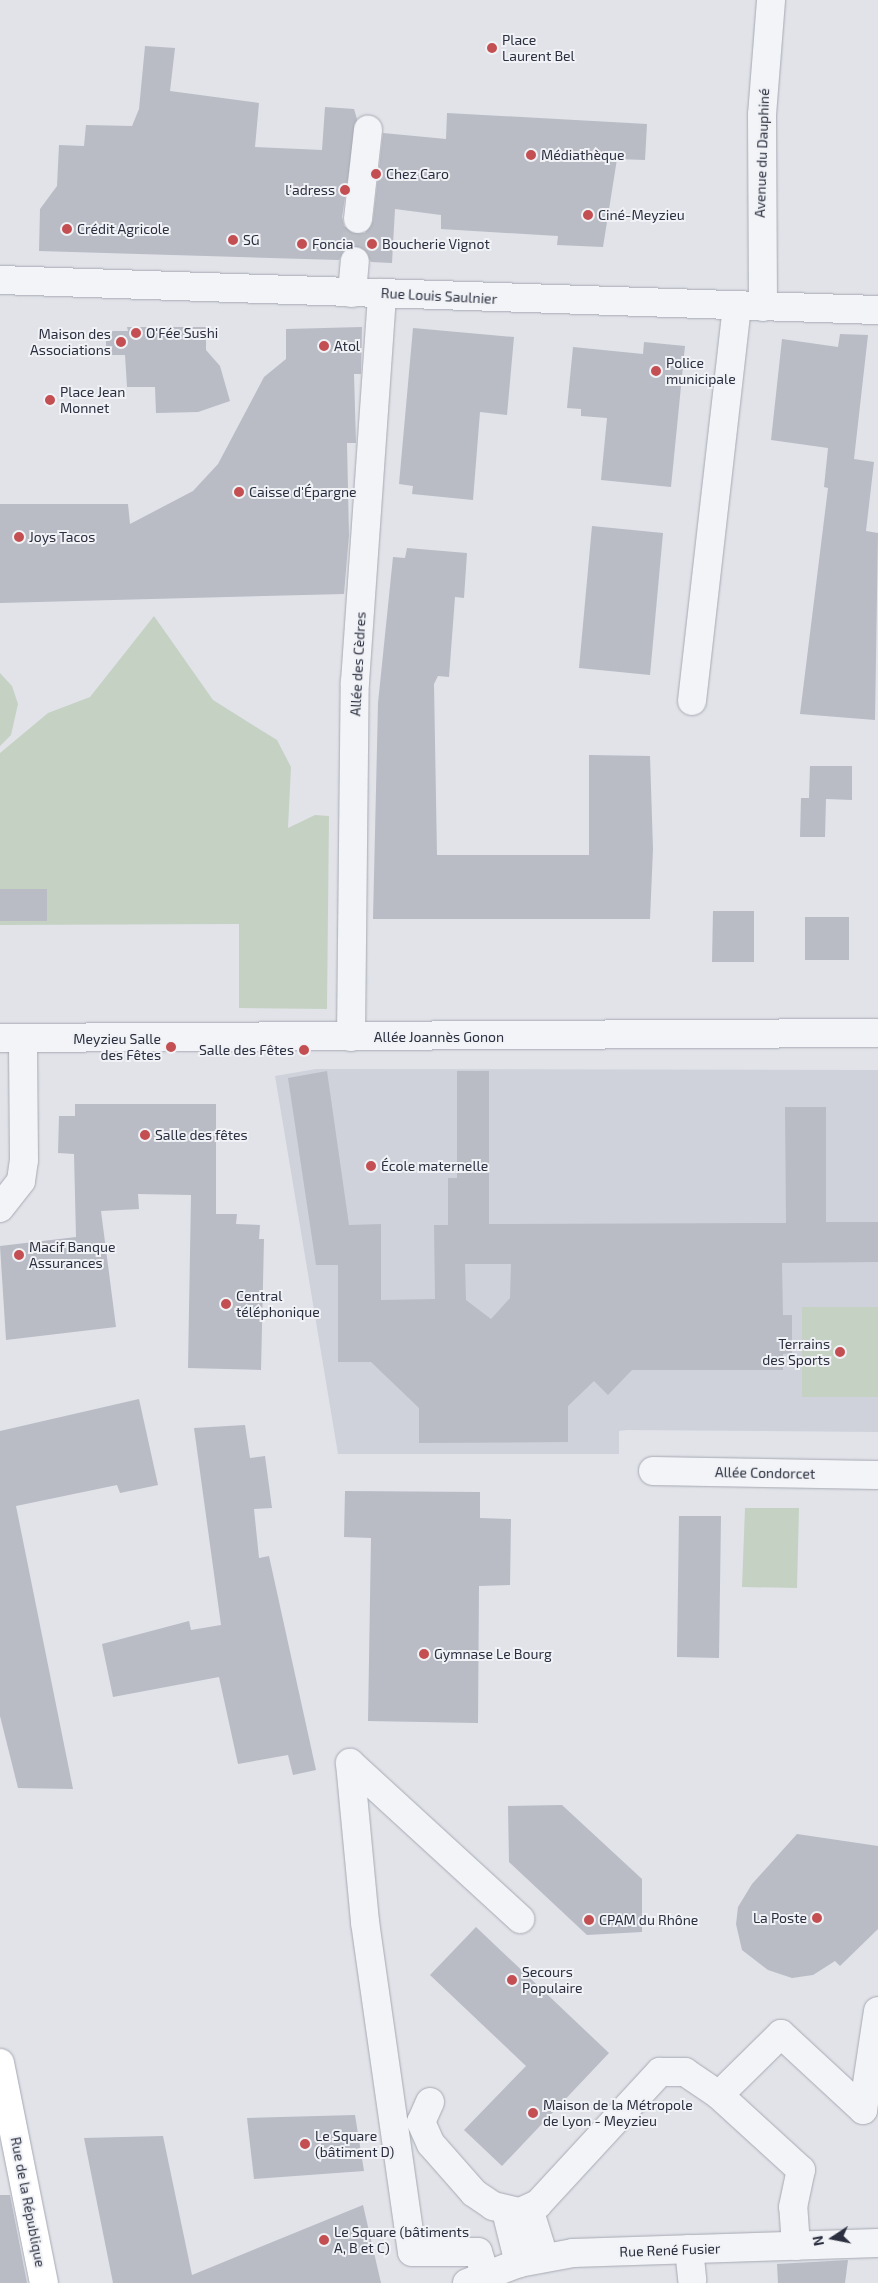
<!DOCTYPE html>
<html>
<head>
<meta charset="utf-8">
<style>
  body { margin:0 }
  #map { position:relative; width:878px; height:2283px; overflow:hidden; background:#e1e3e9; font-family:"Exo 2",sans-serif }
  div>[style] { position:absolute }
  .built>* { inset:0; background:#cfd2da }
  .green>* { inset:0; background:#c5d2c3 }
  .building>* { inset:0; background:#b9bcc5 }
  .minor-tunnel>* { height:28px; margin-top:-14px; transform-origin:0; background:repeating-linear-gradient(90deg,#bdbfc7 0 28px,transparent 0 42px) }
  .roads { filter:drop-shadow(0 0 1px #a7a9b3) drop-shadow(0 0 1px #a7a9b3) }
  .minor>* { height:28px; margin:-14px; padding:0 14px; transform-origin:14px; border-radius:14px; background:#f3f4f7 }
  .major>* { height:28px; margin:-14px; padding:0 14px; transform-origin:14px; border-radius:14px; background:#fff }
  .dots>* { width:14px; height:14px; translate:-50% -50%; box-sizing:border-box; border:2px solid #f0f2f6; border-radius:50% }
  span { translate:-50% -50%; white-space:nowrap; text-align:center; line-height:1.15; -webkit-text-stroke:4px #f0f2f6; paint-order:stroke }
  .poi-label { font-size:14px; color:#2b2f3f }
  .left { translate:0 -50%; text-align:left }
  .right { translate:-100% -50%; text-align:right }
  .street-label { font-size:14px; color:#2b2f3f }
  .north { position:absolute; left:808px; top:2213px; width:50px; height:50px; -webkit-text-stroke:4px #f0f2f6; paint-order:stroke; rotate:259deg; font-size:14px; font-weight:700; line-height:20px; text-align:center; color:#2b2f3f }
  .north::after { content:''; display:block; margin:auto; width:18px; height:22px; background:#2b2f3f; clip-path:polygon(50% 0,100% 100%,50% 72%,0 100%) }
</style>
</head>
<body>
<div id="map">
  <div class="built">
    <i style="clip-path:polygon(316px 1069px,878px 1070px,878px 1432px,627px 1430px,619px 1431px,619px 1454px,338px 1454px,275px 1076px)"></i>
  </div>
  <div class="green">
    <i style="clip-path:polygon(154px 616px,213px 700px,277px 740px,291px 767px,288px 828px,315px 815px,329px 816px,327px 1009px,239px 1008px,239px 924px,0 925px,0 753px,48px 713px,90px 697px)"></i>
    <i style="clip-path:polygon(0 673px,12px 686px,18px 704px,11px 735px,0 746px)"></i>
    <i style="clip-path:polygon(802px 1307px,878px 1307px,878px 1397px,802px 1397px)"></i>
    <i style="clip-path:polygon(745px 1508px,799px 1508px,797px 1588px,742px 1587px)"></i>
  </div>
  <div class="building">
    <i style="clip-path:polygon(145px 46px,175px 48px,170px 91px,259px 103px,255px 147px,322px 150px,325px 107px,354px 109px,357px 119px,342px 217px,344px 226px,356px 234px,365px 233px,373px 221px,383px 133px,446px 139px,447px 113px,647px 124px,645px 160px,617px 159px,603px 247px,557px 245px,558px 236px,441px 229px,441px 215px,395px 209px,392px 263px,371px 262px,364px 249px,356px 245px,343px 252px,339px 260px,39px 251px,40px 209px,57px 186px,59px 145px,84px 146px,86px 125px,132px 126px,139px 109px)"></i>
    <i style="clip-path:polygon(127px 327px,206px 327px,206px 350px,220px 366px,230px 401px,198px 412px,156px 413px,155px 387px,127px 387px,125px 355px,106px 355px,106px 331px,128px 331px)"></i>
    <i style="clip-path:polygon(362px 327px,361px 374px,354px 374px,356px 443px,347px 443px,349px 535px,344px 594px,0 603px,0 504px,128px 504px,130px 524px,193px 491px,218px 464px,264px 377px,286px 359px,286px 329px)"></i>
    <i style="clip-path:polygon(413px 328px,514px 337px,507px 415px,480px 412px,473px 500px,412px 494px,413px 486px,399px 484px)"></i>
    <i style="clip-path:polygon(840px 334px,868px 335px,854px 459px,874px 462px,866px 531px,878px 533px,875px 720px,800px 714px,828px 488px,824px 487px,828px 448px,771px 440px,782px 339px,838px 347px)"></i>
    <i style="clip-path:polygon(644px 342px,685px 346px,671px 487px,601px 480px,607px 418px,581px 416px,581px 409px,567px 408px,573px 347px,643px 354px)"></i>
    <i style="clip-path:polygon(592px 526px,663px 533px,650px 675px,579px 668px)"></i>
    <i style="clip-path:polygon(407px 548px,467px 553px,464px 598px,455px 597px,449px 677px,438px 676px,434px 684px,437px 855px,589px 855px,589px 755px,650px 756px,653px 849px,650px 919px,373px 919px,378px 703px,393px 557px,405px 558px)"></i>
    <i style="clip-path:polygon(810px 766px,852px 766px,852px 800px,826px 799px,825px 837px,800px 837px,801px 798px,809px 798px)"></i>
    <i style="clip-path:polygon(0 889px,47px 889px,47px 921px,0 921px)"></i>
    <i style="clip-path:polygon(713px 911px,754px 911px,754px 962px,712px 962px)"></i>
    <i style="clip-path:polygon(805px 917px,849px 917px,849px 960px,805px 960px)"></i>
    <i style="clip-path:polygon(evenodd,327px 1071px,349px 1225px,381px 1224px,381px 1300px,435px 1299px,434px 1225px,448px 1225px,448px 1178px,457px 1178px,457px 1071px,489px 1071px,489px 1224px,786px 1223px,785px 1107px,826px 1107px,826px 1222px,878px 1222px,878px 1262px,782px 1263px,783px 1315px,792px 1315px,792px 1353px,783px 1354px,783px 1370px,632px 1370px,608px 1395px,594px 1381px,568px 1406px,568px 1442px,419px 1443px,419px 1408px,371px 1362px,338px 1362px,338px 1265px,316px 1265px,288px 1078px,327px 1071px,465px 1264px,511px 1264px,510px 1298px,491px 1319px,466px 1300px,465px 1264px)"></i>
    <i style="clip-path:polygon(75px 1104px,216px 1104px,216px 1214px,237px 1214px,236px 1224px,260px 1225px,259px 1239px,264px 1239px,261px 1370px,188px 1368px,191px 1195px,138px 1194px,139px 1209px,101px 1211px,116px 1327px,6px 1340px,0 1246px,76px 1237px,74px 1154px,58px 1153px,59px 1116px,75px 1116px)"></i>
    <i style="clip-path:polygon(139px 1399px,158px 1485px,120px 1493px,117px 1485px,16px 1506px,73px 1789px,18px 1788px,0 1716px,0 1431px)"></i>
    <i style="clip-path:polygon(245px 1425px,250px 1458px,265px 1456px,272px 1508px,254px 1509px,259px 1558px,269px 1556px,316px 1770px,293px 1775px,288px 1755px,238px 1764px,219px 1677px,113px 1697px,102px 1644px,189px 1621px,191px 1630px,221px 1625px,194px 1428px)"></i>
    <i style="clip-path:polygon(345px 1491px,480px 1492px,480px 1518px,511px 1519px,510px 1585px,479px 1586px,478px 1723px,368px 1721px,371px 1538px,344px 1537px)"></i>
    <i style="clip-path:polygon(679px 1516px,721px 1516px,719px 1658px,677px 1657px)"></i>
    <i style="clip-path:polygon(562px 1805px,642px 1879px,642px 1932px,587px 1935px,509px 1862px,508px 1806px)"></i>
    <i style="clip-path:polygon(797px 1834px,878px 1846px,878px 1929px,840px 1966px,835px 1961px,813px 1975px,792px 1978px,768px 1970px,742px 1950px,736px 1924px,738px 1907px,752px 1884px)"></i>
    <i style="clip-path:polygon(476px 1927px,609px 2053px,502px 2166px,464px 2130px,526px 2066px,430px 1975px)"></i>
    <i style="clip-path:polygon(355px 2115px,364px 2171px,254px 2179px,247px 2118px)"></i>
    <i style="clip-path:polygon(163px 2136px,192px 2275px,363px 2205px,381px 2283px,113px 2283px,84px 2138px)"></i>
    <i style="clip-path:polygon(0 2195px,10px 2195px,27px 2283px,0 2283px)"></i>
    <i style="clip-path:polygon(848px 2260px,845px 2283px,778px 2283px,777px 2264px)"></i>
  </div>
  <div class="minor-tunnel">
    <i style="left:355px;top:261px;width:42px;rotate:-85.9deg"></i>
  </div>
  <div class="roads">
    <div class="minor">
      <i style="left:358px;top:219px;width:90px;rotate:-83.6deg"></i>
      <i style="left:0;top:280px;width:879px;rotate:1.96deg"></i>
      <i style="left:352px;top:293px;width:32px;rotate:-85deg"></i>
      <i style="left:763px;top:307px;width:192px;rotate:-90.3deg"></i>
      <i style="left:762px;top:115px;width:115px;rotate:-85.5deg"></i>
      <i style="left:692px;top:701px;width:397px;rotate:-83.5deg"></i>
      <i style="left:351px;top:1037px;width:355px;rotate:-89.4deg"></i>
      <i style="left:355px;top:682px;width:390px;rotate:-86deg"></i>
      <i style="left:0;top:1038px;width:878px;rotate:-0.33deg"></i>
      <i style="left:0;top:1208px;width:34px;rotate:-52deg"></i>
      <i style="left:21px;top:1181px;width:21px;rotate:-82deg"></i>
      <i style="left:24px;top:1160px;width:122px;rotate:-90.5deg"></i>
      <i style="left:653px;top:1471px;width:225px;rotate:1deg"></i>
      <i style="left:350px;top:1763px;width:160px;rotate:84.6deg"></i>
      <i style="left:365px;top:1922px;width:333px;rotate:81.9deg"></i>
      <i style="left:412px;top:2252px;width:66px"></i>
      <i style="left:478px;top:2252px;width:25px;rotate:72deg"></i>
      <i style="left:350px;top:1763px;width:231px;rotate:42.5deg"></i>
      <i style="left:430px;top:2102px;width:22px;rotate:114deg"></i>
      <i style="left:421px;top:2122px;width:24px;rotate:66deg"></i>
      <i style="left:431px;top:2144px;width:65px;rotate:48.7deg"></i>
      <i style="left:474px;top:2193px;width:23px;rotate:34deg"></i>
      <i style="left:493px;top:2206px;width:28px;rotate:13deg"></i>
      <i style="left:520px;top:2212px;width:20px;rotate:-24deg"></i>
      <i style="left:538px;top:2204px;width:180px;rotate:-47.3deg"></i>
      <i style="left:660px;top:2072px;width:25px"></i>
      <i style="left:685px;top:2072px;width:41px;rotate:34.1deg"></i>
      <i style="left:506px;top:2211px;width:54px;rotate:76deg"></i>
      <i style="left:530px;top:2212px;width:47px;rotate:72.7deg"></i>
      <i style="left:796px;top:2246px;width:39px;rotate:-94deg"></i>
      <i style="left:793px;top:2207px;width:38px;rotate:-78deg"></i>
      <i style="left:801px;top:2170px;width:111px;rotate:-137.6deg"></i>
      <i style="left:719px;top:2095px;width:87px;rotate:-44.5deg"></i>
      <i style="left:781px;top:2034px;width:112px;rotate:42.8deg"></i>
      <i style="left:863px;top:2110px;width:100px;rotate:-81.4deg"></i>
      <i style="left:689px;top:2249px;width:31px;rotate:84deg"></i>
      <i style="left:467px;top:2283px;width:56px;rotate:-21deg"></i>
      <i style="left:519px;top:2263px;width:55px;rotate:-10.5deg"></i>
      <i style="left:573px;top:2253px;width:305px;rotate:-1.9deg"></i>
    </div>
    <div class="major">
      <i style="left:0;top:2063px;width:224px;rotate:78.7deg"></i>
    </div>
  </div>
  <div class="dots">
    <i style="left:492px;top:48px;background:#c44f52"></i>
    <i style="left:531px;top:155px;background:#c44f52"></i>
    <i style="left:376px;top:174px;background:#c44f52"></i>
    <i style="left:345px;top:190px;background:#c44f52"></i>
    <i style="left:588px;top:215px;background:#c44f52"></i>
    <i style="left:67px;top:229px;background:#c44f52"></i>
    <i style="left:233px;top:240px;background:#c44f52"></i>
    <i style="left:302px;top:244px;background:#c44f52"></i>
    <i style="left:372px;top:244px;background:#c44f52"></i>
    <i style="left:136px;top:333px;background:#c44f52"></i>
    <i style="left:121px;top:342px;background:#c44f52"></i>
    <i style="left:324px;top:346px;background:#c44f52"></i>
    <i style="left:656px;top:371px;background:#c44f52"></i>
    <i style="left:50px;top:400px;background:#c44f52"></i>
    <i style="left:239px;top:492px;background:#c44f52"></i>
    <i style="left:19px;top:537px;background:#c44f52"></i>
    <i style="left:171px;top:1047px;background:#c44f52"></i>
    <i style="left:304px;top:1050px;background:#c44f52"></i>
    <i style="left:145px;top:1135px;background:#c44f52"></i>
    <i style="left:371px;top:1166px;background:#c44f52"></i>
    <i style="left:19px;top:1255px;background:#c44f52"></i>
    <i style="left:226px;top:1304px;background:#c44f52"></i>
    <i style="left:840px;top:1352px;background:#c44f52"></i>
    <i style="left:424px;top:1654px;background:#c44f52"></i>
    <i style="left:817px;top:1918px;background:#c44f52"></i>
    <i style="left:589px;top:1920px;background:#c44f52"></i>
    <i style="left:512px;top:1980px;background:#c44f52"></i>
    <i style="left:533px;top:2113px;background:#c44f52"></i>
    <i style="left:305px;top:2144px;background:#c44f52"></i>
    <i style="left:324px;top:2240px;background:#c44f52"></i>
  </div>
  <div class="poi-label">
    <span class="left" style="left:502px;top:48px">Place<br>Laurent Bel</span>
    <span class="left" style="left:541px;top:155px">Médiathèque</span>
    <span class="left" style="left:386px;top:174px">Chez Caro</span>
    <span class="right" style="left:335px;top:190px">l'adress</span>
    <span class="left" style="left:598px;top:215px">Ciné-Meyzieu</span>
    <span class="left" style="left:77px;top:229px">Crédit Agricole</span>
    <span class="left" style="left:243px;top:240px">SG</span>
    <span class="left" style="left:312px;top:244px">Foncia</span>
    <span class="left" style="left:382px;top:244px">Boucherie Vignot</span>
    <span class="left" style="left:146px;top:333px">O'Fée Sushi</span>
    <span class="right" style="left:111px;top:342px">Maison des<br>Associations</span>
    <span class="left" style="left:334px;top:346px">Atol</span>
    <span class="left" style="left:666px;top:371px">Police<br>municipale</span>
    <span class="left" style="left:60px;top:400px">Place Jean<br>Monnet</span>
    <span class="left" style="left:249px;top:492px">Caisse d'Épargne</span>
    <span class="left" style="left:29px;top:537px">Joys Tacos</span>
    <span class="right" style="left:161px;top:1047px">Meyzieu Salle<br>des Fêtes</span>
    <span class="right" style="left:294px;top:1050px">Salle des Fêtes</span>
    <span class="left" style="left:155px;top:1135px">Salle des fêtes</span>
    <span class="left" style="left:381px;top:1166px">École maternelle</span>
    <span class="left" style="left:29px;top:1255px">Macif Banque<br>Assurances</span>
    <span class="left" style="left:236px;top:1304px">Central<br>téléphonique</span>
    <span class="right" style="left:830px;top:1352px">Terrains<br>des Sports</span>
    <span class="left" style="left:434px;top:1654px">Gymnase Le Bourg</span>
    <span class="right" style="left:807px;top:1918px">La Poste</span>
    <span class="left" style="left:599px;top:1920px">CPAM du Rhône</span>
    <span class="left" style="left:522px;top:1980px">Secours<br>Populaire</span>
    <span class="left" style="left:543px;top:2113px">Maison de la Métropole<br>de Lyon - Meyzieu</span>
    <span class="left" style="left:315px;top:2144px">Le Square<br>(bâtiment D)</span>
    <span class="left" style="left:334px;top:2240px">Le Square (bâtiments<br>A, B et C)</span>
  </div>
  <div class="street-label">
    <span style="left:762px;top:153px;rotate:-88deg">Avenue du Dauphiné</span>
    <span style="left:439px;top:296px;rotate:3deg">Rue Louis Saulnier</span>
    <span style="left:358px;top:664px;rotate:-87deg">Allée des Cèdres</span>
    <span style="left:439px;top:1037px">Allée Joannès Gonon</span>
    <span style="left:765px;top:1473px;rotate:1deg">Allée Condorcet</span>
    <span style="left:28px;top:2202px;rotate:79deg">Rue de la République</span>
    <span style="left:670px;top:2250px;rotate:-2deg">Rue René Fusier</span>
  </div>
  <div class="north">N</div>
</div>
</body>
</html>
